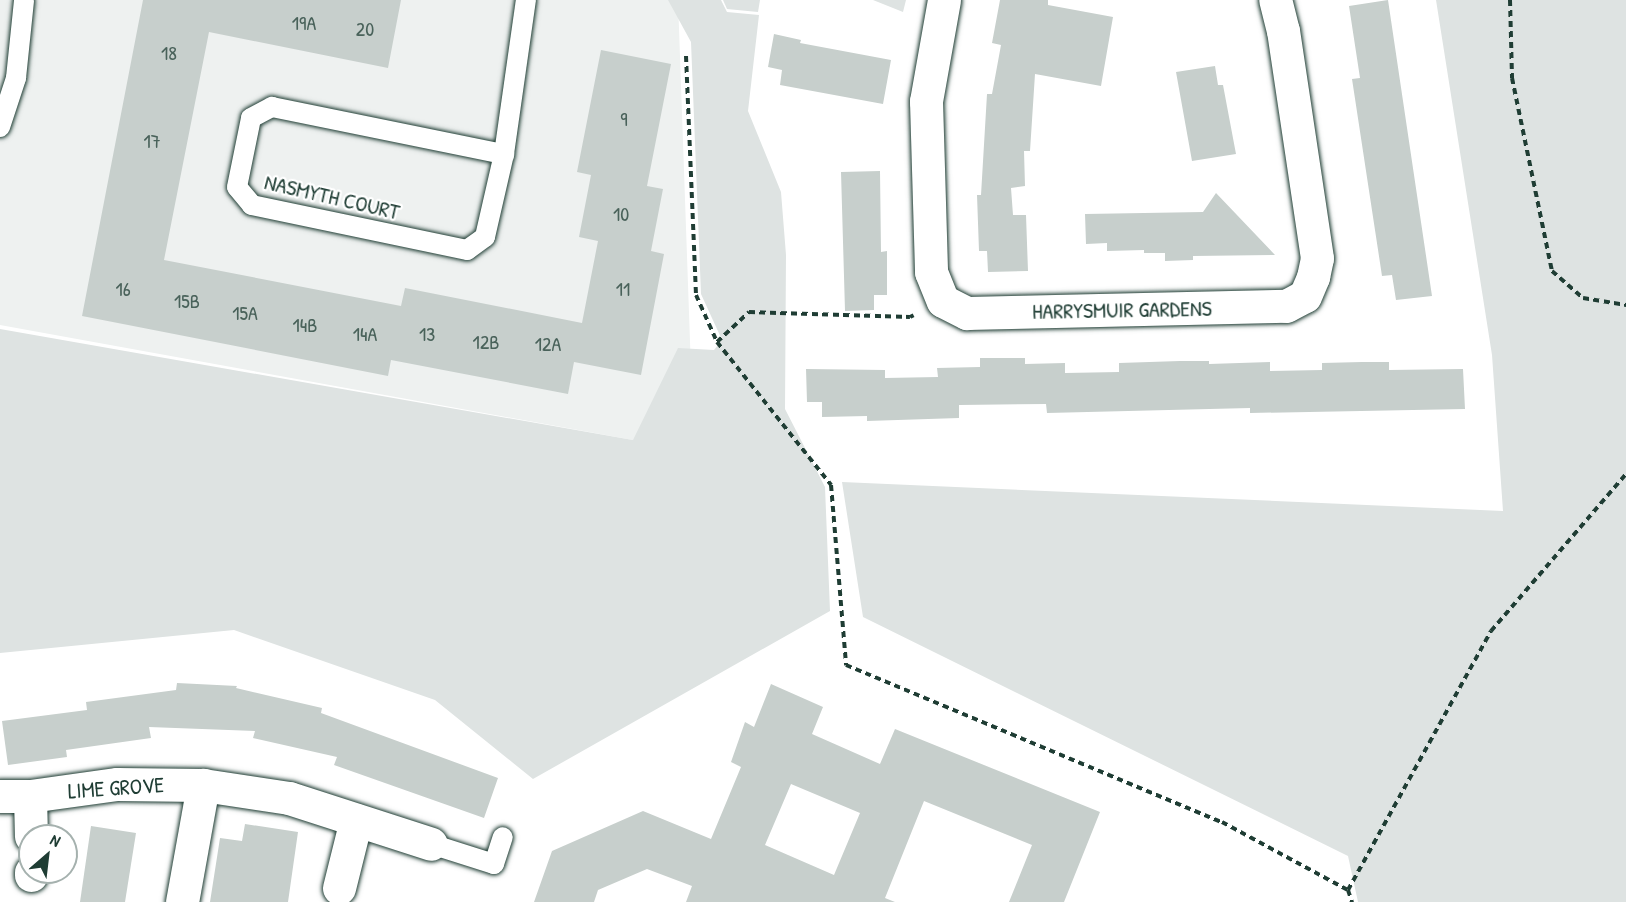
<!DOCTYPE html>
<html>
<head>
<meta charset="utf-8">
<style>
  body { margin:0 }
  #map { position:relative; width:1626px; height:902px; overflow:hidden; background:#fff; font-family:"Patrick Hand",sans-serif }
  div>[style] { position:absolute }
  .built>* { inset:0; background:#eef1f0 }
  .green>* { inset:0; background:#dee3e2 }
  .building>* { inset:0; background:#c7cfcc }
  .path>* { height:4px; margin-top:-2px; transform-origin:0; background:repeating-linear-gradient(90deg,#1f3d34 0 6px,transparent 0 10.5px) }
  .roads { filter:drop-shadow(0 0 2px #1f3d34) drop-shadow(0 0 2px #1f3d34) }
  .service>* { height:20px; margin:-10px; padding:0 10px; transform-origin:10px; border-radius:10px; background:#fff }
  .minor>* { height:33px; margin:-16.5px; padding:0 16.5px; transform-origin:16.5px; border-radius:16.5px; background:#fff }
  span { translate:-50% -50%; white-space:nowrap; text-align:center; line-height:1.15; -webkit-text-stroke:4.5px #fff; paint-order:stroke }
  .number-label { font-size:20px; color:#49625a }
  .number-label span { -webkit-text-stroke-width:0 }
  .street-label { font-size:22px; color:#1f3d34 }
  .north { position:absolute; left:18px; top:824px; width:60px; height:60px; box-sizing:border-box; background:#fff; border:2px solid #a5b1ae; border-radius:50%; rotate:28deg; font-size:16px; font-weight:700; line-height:24px; text-align:center; color:#1f3d34 }
  .north::after { content:''; display:block; margin:auto; width:21px; height:27px; background:#1f3d34; clip-path:polygon(50% 0,100% 100%,50% 72%,0 100%) }
</style>
</head>
<body>
<div id="map">
  <div class="built">
    <i style="clip-path:polygon(0 0,678px 0,694px 455px,633px 440px,0 325px)"></i>
  </div>
  <div class="green">
    <i style="clip-path:polygon(668px 0,721px 0,727px 12px,759px 15px,748px 111px,781px 192px,786px 255px,785px 409px,825px 487px,830px 611px,533px 779px,435px 700px,234px 630px,0 653px,0 329px,633px 440px,678px 348px,714px 350px,722px 340px,701px 294px,691px 42px)"></i>
    <i style="clip-path:polygon(723px 0,760px 0,758px 12px,727px 9px)"></i>
    <i style="clip-path:polygon(873px 0,906px 0,903px 12px)"></i>
    <i style="clip-path:polygon(1436px 0,1626px 0,1626px 902px,1358px 902px,1348px 856px,863px 617px,842px 482px,1503px 511px,1492px 355px)"></i>
  </div>
  <div class="building">
    <i style="clip-path:polygon(143px 0,401px 0,388px 68px,209px 32px,164px 260px,401px 306px,405px 288px,582px 323px,598px 241px,579px 237px,591px 175px,577px 172px,601px 50px,671px 64px,647px 186px,663px 189px,651px 251px,664px 254px,641px 375px,574px 362px,568px 394px,391px 360px,388px 376px,82px 316px)"></i>
    <i style="clip-path:polygon(1000px 0,1048px 0,1048px 5px,1113px 17px,1101px 86px,1035px 74px,1030px 151px,1024px 151px,1025px 186px,1011px 188px,1013px 215px,1026px 215px,1028px 271px,988px 272px,987px 251px,979px 251px,977px 195px,981px 195px,987px 94px,992px 94px,1001px 45px,992px 43px)"></i>
    <i style="clip-path:polygon(1388px 0,1432px 296px,1396px 300px,1392px 275px,1382px 276px,1352px 79px,1360px 78px,1349px 6px)"></i>
    <i style="clip-path:polygon(774px 34px,801px 40px,800px 43px,891px 60px,883px 104px,780px 85px,782px 70px,768px 67px)"></i>
    <i style="clip-path:polygon(1215px 66px,1218px 85px,1223px 85px,1236px 154px,1192px 161px,1176px 72px)"></i>
    <i style="clip-path:polygon(880px 171px,881px 252px,887px 251px,887px 295px,874px 295px,874px 310px,845px 311px,841px 172px)"></i>
    <i style="clip-path:polygon(1216px 193px,1275px 255px,1193px 256px,1193px 260px,1165px 261px,1165px 253px,1144px 253px,1144px 250px,1107px 251px,1107px 243px,1086px 244px,1085px 214px,1203px 212px)"></i>
    <i style="clip-path:polygon(980px 358px,1025px 358px,1025px 364px,1065px 363px,1065px 373px,1119px 372px,1119px 363px,1180px 361px,1209px 361px,1209px 364px,1270px 362px,1270px 371px,1322px 370px,1322px 363px,1362px 362px,1389px 362px,1389px 370px,1463px 369px,1465px 409px,1250px 413px,1250px 408px,1047px 413px,1046px 404px,959px 405px,959px 418px,867px 421px,867px 416px,822px 417px,822px 402px,807px 402px,806px 369px,885px 370px,885px 378px,938px 377px,937px 368px,980px 367px)"></i>
    <i style="clip-path:polygon(177px 683px,237px 686px,236px 688px,322px 708px,321px 713px,498px 778px,484px 818px,334px 765px,337px 757px,253px 738px,255px 731px,149px 727px,151px 738px,66px 750px,67px 757px,8px 765px,2px 721px,87px 710px,86px 702px,176px 690px)"></i>
    <i style="clip-path:polygon(evenodd,771px 684px,823px 707px,812px 734px,880px 764px,895px 729px,1100px 812px,1064px 902px,1009px 902px,1032px 845px,924px 801px,885px 898px,895px 902px,686px 902px,692px 886px,647px 869px,598px 890px,594px 902px,534px 902px,552px 851px,643px 811px,711px 839px,741px 767px,731px 762px,745px 722px,754px 727px,771px 684px,791px 784px,860px 813px,834px 875px,765px 845px,791px 784px)"></i>
    <i style="clip-path:polygon(245px 824px,298px 832px,288px 902px,210px 902px,220px 838px,242px 841px)"></i>
    <i style="clip-path:polygon(91px 826px,136px 833px,125px 902px,80px 902px)"></i>
  </div>
  <div class="path">
    <i style="left:1510px;top:0;width:78px;rotate:88.5deg"></i>
    <i style="left:1512px;top:78px;width:197px;rotate:78.3deg"></i>
    <i style="left:1552px;top:271px;width:41px;rotate:41.1deg"></i>
    <i style="left:1583px;top:298px;width:44px;rotate:9.2deg"></i>
    <i style="left:686px;top:56px;width:239px;rotate:87.6deg"></i>
    <i style="left:696px;top:295px;width:51px;rotate:65.9deg"></i>
    <i style="left:717px;top:342px;width:183px;rotate:51.4deg"></i>
    <i style="left:831px;top:485px;width:181px;rotate:85.2deg"></i>
    <i style="left:846px;top:665px;width:407px;rotate:22.7deg"></i>
    <i style="left:1222px;top:822px;width:143px;rotate:28.4deg"></i>
    <i style="left:1348px;top:890px;width:13px;rotate:72deg"></i>
    <i style="left:717px;top:342px;width:44px;rotate:-43.2deg"></i>
    <i style="left:749px;top:312px;width:161px;rotate:1.8deg"></i>
    <i style="left:910px;top:317px;width:4px;rotate:-27deg"></i>
    <i style="left:1348px;top:890px;width:296px;rotate:-61.1deg"></i>
    <i style="left:1491px;top:631px;width:207px;rotate:-49.3deg"></i>
  </div>
  <div class="roads">
    <div class="service">
      <i style="left:272px;top:107px;width:237px;rotate:11.5deg"></i>
      <i style="left:504px;top:154px;width:85px;rotate:102.9deg"></i>
      <i style="left:485px;top:237px;width:22px;rotate:144deg"></i>
      <i style="left:467px;top:250px;width:220px;rotate:-168.2deg"></i>
      <i style="left:252px;top:205px;width:23px;rotate:-130deg"></i>
      <i style="left:237px;top:187px;width:70px;rotate:-78.5deg"></i>
      <i style="left:251px;top:118px;width:24px;rotate:-28deg"></i>
      <i style="left:0;top:127px;width:52px;rotate:-71.9deg"></i>
      <i style="left:16px;top:78px;width:78px;rotate:-84.1deg"></i>
      <i style="left:504px;top:154px;width:156px;rotate:-81.9deg"></i>
      <i style="left:431px;top:844px;width:66px;rotate:17.6deg"></i>
      <i style="left:494px;top:864px;width:28px;rotate:-72deg"></i>
    </div>
    <div class="minor">
      <i style="left:944px;top:0;width:103px;rotate:100.1deg"></i>
      <i style="left:926px;top:101px;width:171px;rotate:88.3deg"></i>
      <i style="left:931px;top:272px;width:31px;rotate:68deg"></i>
      <i style="left:943px;top:301px;width:27px;rotate:27deg"></i>
      <i style="left:967px;top:313px;width:319px;rotate:-1.3deg"></i>
      <i style="left:1286px;top:306px;width:21px;rotate:-28deg"></i>
      <i style="left:1305px;top:296px;width:21px;rotate:-67deg"></i>
      <i style="left:1313px;top:277px;width:19px;rotate:-78deg"></i>
      <i style="left:1317px;top:258px;width:230px;rotate:-98.5deg"></i>
      <i style="left:1283px;top:31px;width:32px;rotate:-104deg"></i>
      <i style="left:0;top:796px;width:30px"></i>
      <i style="left:30px;top:796px;width:88px;rotate:-7.9deg"></i>
      <i style="left:117px;top:784px;width:86px;rotate:0.7deg"></i>
      <i style="left:203px;top:785px;width:87px;rotate:8.6deg"></i>
      <i style="left:289px;top:798px;width:149px;rotate:17.9deg"></i>
      <i style="left:30px;top:796px;width:40px;rotate:88.6deg"></i>
      <i style="left:31px;top:872px;width:3px;rotate:90deg"></i>
      <i style="left:339px;top:888px;width:70px;rotate:-76deg"></i>
      <i style="left:182px;top:902px;width:119px;rotate:-79.8deg"></i>
    </div>
  </div>
  <div class="number-label">
    <span style="left:304px;top:22px">19A</span>
    <span style="left:365px;top:28px">20</span>
    <span style="left:169px;top:52px">18</span>
    <span style="left:624px;top:118px">9</span>
    <span style="left:152px;top:140px">17</span>
    <span style="left:621px;top:213px">10</span>
    <span style="left:123px;top:288px">16</span>
    <span style="left:623px;top:288px">11</span>
    <span style="left:187px;top:300px">15B</span>
    <span style="left:245px;top:312px">15A</span>
    <span style="left:305px;top:324px">14B</span>
    <span style="left:365px;top:333px">14A</span>
    <span style="left:427px;top:333px">13</span>
    <span style="left:486px;top:341px">12B</span>
    <span style="left:548px;top:343px">12A</span>
  </div>
  <div class="street-label">
    <span style="left:332px;top:197px;rotate:13deg">NASMYTH COURT</span>
    <span style="left:1122px;top:310px;rotate:-1deg">HARRYSMUIR GARDENS</span>
    <span style="left:116px;top:788px;rotate:-4deg">LIME GROVE</span>
  </div>
  <div class="north">N</div>
</div>
</body>
</html>
